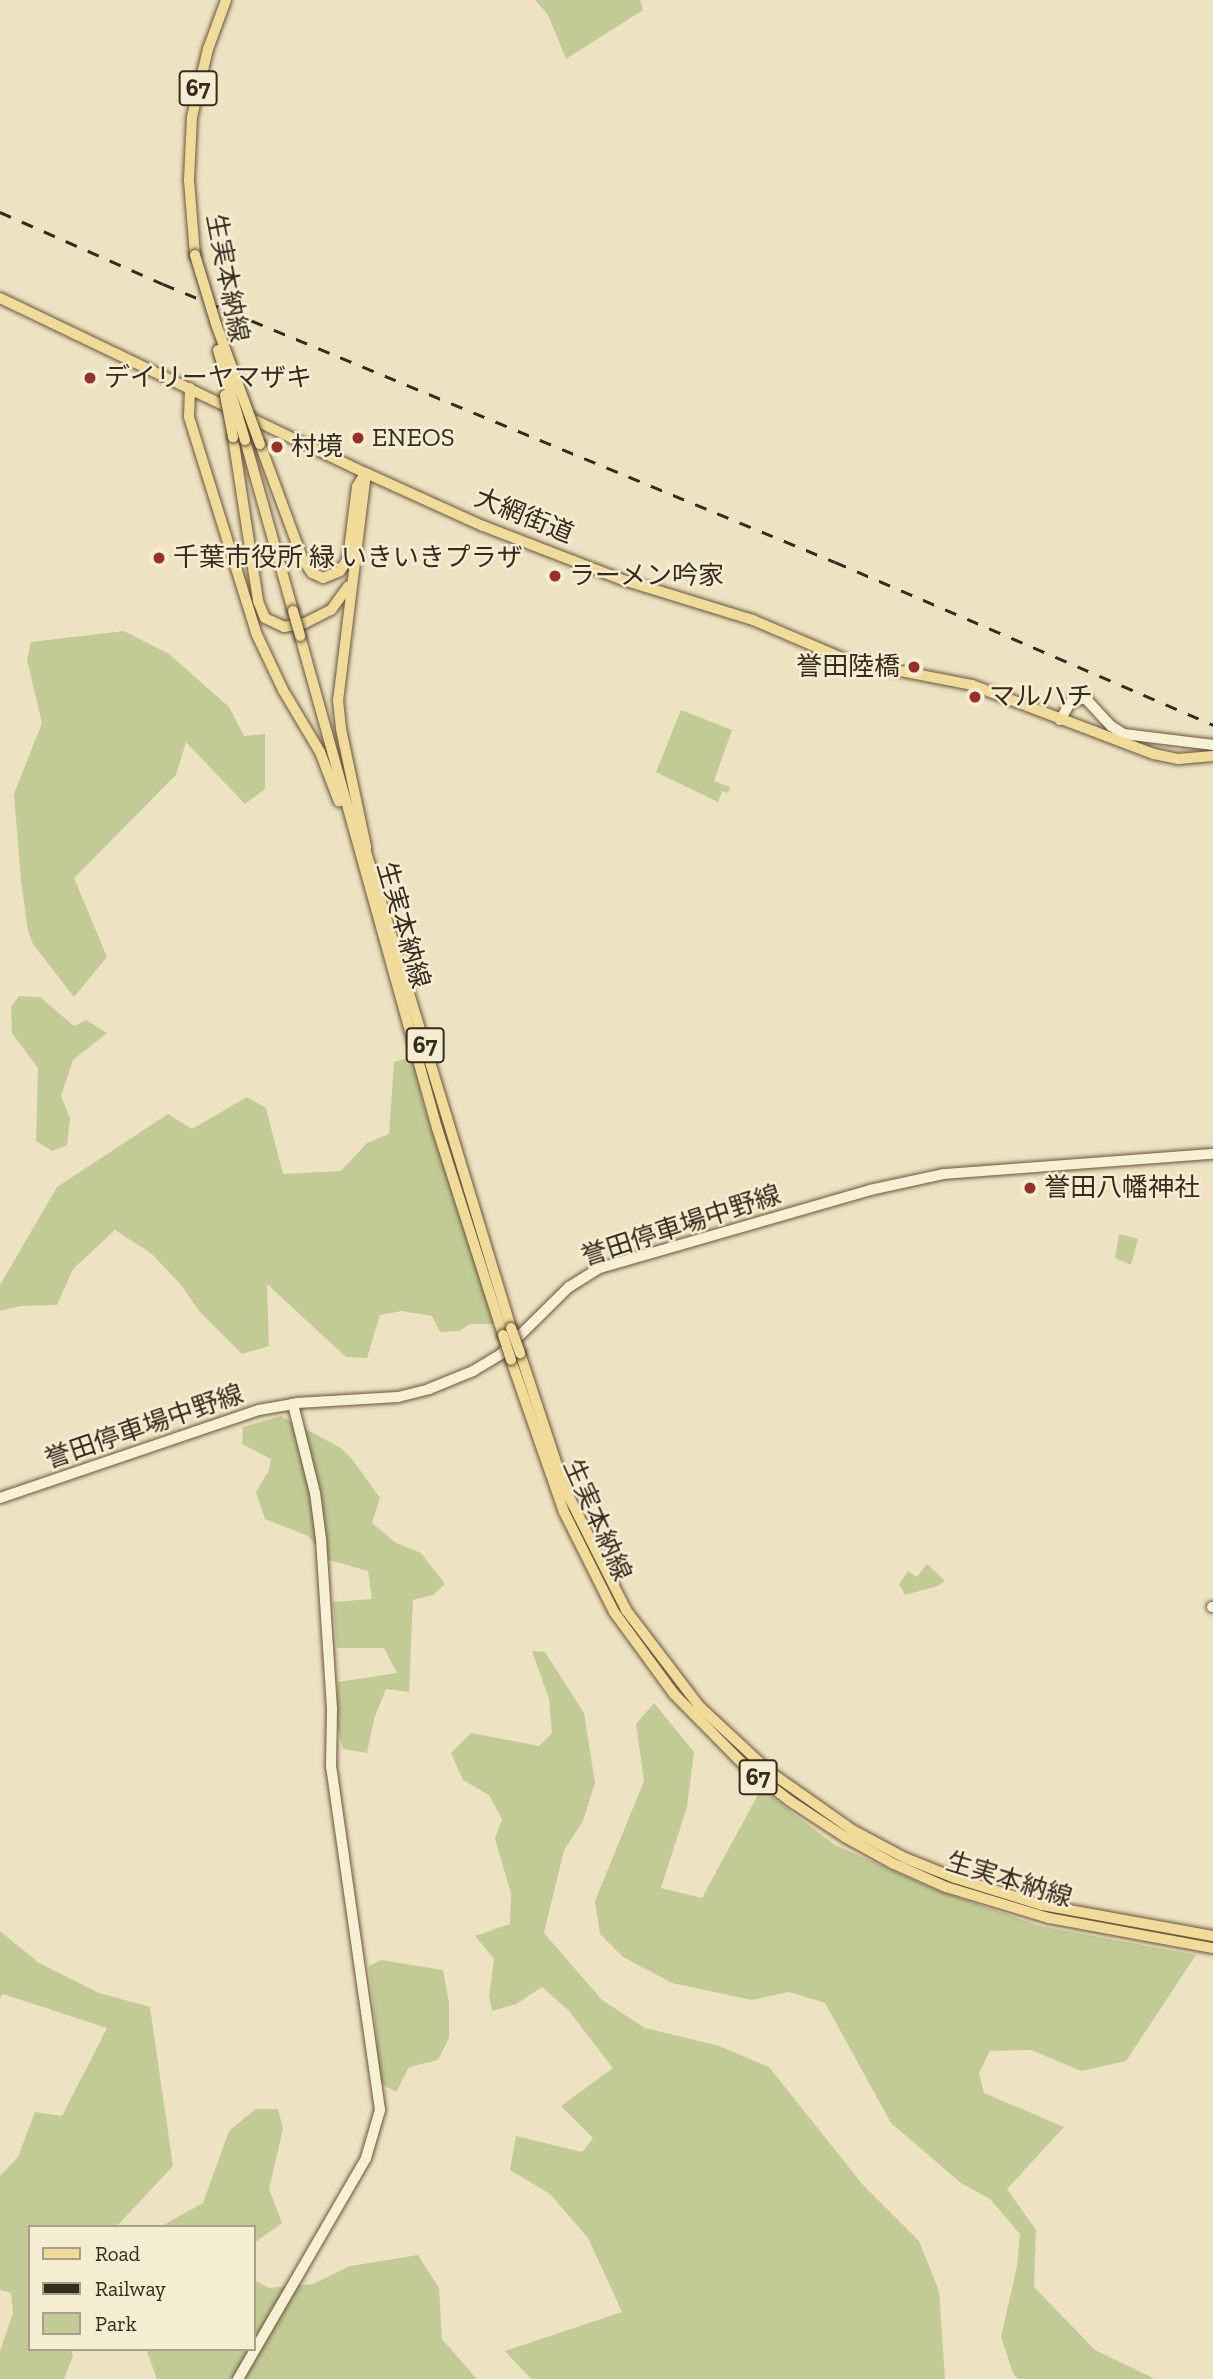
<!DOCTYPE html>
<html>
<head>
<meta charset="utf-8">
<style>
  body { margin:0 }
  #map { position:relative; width:1213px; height:2379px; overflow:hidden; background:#ede3c2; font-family:"Zilla Slab","Noto Sans JP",serif }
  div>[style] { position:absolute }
  .green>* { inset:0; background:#c2cb96 }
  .roads { filter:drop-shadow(0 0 2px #69553d) drop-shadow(0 0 2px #69553d) }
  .secondary>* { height:10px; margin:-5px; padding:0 5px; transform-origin:5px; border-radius:5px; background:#f8f0d5 }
  .primary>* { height:10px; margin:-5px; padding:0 5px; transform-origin:5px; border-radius:5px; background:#f0db9a }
  .rail>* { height:2.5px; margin-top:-1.25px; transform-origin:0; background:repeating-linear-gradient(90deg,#372b1e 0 12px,transparent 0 24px) }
  .bridges { filter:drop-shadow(0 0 2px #55422e) drop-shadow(0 0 2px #55422e) }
  .primary-bridge>* { height:10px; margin:-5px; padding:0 5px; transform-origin:5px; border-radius:5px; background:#f0db9a }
  .dots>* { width:19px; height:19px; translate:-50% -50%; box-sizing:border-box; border:4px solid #f5edd2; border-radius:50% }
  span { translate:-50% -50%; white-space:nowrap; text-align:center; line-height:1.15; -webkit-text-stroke:5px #f5edd2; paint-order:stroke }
  .shield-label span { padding:2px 5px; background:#f5edd2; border:2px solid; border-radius:5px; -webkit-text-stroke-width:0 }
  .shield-label { font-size:24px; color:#372b1e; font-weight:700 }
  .street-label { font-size:26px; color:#372b1e }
  .poi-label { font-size:26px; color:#372b1e }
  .left { translate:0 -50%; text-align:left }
  .right { translate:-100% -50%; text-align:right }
  .legend { position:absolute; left:28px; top:2225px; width:228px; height:126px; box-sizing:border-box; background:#f5edd2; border:2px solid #a99f8a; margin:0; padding:9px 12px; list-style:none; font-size:21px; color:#372b1e }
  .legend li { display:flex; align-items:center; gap:14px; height:35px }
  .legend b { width:35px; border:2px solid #a99f8a }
</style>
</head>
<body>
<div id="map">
  <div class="green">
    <i style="clip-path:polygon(535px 0,640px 0,643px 10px,566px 59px,548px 15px)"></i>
    <i style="clip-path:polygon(124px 631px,169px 654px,229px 707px,244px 736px,265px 734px,265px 789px,245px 804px,186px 742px,176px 775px,74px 878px,107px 957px,74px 997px,33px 944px,28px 931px,21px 881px,14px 794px,42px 723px,27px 660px,31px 642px)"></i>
    <i style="clip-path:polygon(681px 710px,732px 730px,714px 781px,730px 787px,728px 793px,722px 791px,718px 802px,656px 772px)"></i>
    <i style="clip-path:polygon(19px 996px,40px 997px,74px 1026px,86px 1020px,107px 1033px,73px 1060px,61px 1096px,70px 1119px,67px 1145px,52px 1151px,36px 1141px,38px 1068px,12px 1033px,11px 1007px)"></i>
    <i style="clip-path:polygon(412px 1057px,425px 1110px,474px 1258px,497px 1279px,502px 1324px,470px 1324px,459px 1331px,440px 1332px,432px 1316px,402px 1311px,380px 1315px,367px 1358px,346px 1357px,267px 1284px,269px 1346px,242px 1354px,199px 1311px,181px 1285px,152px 1254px,115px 1230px,73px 1269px,57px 1305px,21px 1306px,0 1311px,0 1285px,57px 1187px,168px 1114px,192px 1129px,247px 1097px,266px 1108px,283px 1174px,341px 1171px,367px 1143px,389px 1134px,394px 1062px)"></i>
    <i style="clip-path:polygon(1119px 1234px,1138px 1239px,1131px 1265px,1115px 1258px)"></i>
    <i style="clip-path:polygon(281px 1416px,341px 1448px,352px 1459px,380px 1498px,372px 1523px,396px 1543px,421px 1553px,445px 1584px,433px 1595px,413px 1600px,409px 1692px,386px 1689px,374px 1719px,367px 1753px,343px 1749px,336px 1720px,338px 1682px,397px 1673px,384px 1648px,337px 1648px,333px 1602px,372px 1599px,368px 1571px,329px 1560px,308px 1536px,265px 1519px,256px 1492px,269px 1470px,271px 1459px,242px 1444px,243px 1427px)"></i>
    <i style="clip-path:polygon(927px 1564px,945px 1581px,938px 1586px,905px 1595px,899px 1584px,908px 1571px,917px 1577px)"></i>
    <i style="clip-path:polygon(532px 1651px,545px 1652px,584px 1713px,595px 1783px,583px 1821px,564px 1850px,544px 1933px,602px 2000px,645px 2028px,719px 2046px,769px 2067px,863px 2185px,919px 2241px,939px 2291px,945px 2379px,531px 2379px,505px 2351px,622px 2312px,588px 2238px,550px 2194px,510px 2170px,516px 2136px,582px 2152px,593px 2138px,561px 2106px,613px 2068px,569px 2011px,542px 1987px,516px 2004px,492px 2011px,489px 1996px,494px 1959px,475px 1936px,510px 1924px,511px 1893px,495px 1839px,502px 1819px,489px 1795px,463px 1780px,451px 1753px,471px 1733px,539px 1746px,552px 1733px,549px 1699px)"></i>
    <i style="clip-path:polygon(654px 1703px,694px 1752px,687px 1807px,661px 1888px,702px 1898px,761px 1789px,835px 1845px,934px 1889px,1040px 1926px,1196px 1955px,1126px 2061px,1081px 2071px,1031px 2050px,990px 2051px,979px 2073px,984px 2093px,1064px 2127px,1007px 2189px,1036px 2230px,1034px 2287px,1095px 2350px,1155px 2379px,1018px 2379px,1013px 2373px,1001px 2337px,1017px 2266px,1020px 2234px,990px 2199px,961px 2183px,891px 2123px,825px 2003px,789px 1992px,752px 2000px,672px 1983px,623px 1957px,600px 1934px,595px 1901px,644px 1781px,636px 1724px)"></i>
    <i style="clip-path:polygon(0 1931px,39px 1963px,99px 1993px,150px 2007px,173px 2166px,116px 2227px,30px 2227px,30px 2349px,71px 2349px,73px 2356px,64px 2379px,0 2379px,0 2351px,13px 2313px,11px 2293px,0 2290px,0 2176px,18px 2157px,35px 2112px,62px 2116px,107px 2028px,3px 1994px,0 1998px)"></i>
    <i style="clip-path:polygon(381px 1960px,443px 1970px,449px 2002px,449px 2038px,438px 2060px,409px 2067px,396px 2092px,377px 2081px,377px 2040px,369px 1966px)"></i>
    <i style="clip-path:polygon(256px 2109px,278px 2109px,283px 2129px,269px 2189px,282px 2223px,254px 2243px,254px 2227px,160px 2227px,203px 2203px,229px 2131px)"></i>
    <i style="clip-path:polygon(418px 2255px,439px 2288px,442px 2339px,477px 2379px,157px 2379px,146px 2349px,254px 2349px,254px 2280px,269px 2288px,313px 2284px,350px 2266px)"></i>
  </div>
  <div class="roads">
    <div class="secondary">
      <i style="left:1060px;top:720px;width:21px;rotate:-59deg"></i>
      <i style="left:1071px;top:702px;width:15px;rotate:-16deg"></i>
      <i style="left:1085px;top:698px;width:38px;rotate:47deg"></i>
      <i style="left:1111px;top:726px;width:15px;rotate:32deg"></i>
      <i style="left:1124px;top:734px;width:90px;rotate:7deg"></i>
      <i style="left:0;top:1498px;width:274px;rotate:-18.8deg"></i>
      <i style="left:259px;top:1410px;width:39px;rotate:-10deg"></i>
      <i style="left:297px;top:1403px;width:101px;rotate:-3.4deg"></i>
      <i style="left:398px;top:1397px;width:32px;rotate:-14deg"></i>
      <i style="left:429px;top:1389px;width:48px;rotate:-22.2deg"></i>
      <i style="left:473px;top:1371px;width:33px;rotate:-31deg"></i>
      <i style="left:501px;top:1354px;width:95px;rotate:-44.6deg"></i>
      <i style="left:569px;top:1287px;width:36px;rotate:-32deg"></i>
      <i style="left:600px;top:1268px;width:281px;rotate:-16.1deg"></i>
      <i style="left:870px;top:1190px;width:76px;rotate:-12.2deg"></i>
      <i style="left:944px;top:1174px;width:270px;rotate:-4.3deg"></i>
      <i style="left:1212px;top:1607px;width:1px"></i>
      <i style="left:238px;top:2379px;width:255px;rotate:-59.9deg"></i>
      <i style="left:366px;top:2158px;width:50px;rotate:-73.7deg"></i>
      <i style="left:380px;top:2110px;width:346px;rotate:-98.1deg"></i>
      <i style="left:331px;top:1767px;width:58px;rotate:-89deg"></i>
      <i style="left:332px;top:1709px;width:170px;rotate:-93.7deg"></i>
      <i style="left:321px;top:1539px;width:46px;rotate:-97.4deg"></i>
      <i style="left:315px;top:1493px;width:92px;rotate:-103.9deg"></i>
    </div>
    <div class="primary">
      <i style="left:195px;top:255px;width:75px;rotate:-94.6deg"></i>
      <i style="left:189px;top:180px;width:63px;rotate:-87.3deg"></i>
      <i style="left:192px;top:117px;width:70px;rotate:-76.8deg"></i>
      <i style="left:208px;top:49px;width:52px;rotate:-69.8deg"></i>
      <i style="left:0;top:298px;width:406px;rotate:25.6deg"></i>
      <i style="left:366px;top:473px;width:128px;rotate:24.4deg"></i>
      <i style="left:483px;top:526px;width:150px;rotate:21.1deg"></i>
      <i style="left:623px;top:580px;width:136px;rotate:17.1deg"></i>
      <i style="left:753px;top:620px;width:104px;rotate:23.1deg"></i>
      <i style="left:849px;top:661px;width:125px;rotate:11deg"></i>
      <i style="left:972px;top:685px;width:195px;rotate:20.8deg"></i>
      <i style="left:1154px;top:754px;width:25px;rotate:12deg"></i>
      <i style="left:1178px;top:759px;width:35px;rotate:-5deg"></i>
      <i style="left:190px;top:388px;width:29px;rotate:92deg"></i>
      <i style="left:189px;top:417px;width:228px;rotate:72.7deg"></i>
      <i style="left:257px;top:635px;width:61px;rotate:64.7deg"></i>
      <i style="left:283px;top:690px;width:72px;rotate:59.2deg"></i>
      <i style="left:320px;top:752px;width:53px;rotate:69.2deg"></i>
      <i style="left:233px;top:437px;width:166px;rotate:81.3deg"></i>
      <i style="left:258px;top:601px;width:18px;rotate:68deg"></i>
      <i style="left:265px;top:618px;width:21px;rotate:25deg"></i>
      <i style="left:284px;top:627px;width:21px;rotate:-11deg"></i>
      <i style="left:305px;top:623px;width:29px;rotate:-27deg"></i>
      <i style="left:331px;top:610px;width:29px;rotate:-54deg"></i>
      <i style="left:245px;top:440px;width:178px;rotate:74.3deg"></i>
      <i style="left:260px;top:444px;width:124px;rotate:69.7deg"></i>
      <i style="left:303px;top:560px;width:16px;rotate:55deg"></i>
      <i style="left:312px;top:573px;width:12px;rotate:24deg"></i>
      <i style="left:323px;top:578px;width:18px;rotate:-22deg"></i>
      <i style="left:340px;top:571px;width:15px;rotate:-58deg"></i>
      <i style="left:348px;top:558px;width:72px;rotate:-82.8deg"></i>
      <i style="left:357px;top:487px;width:14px;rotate:-60deg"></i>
      <i style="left:366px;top:473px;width:229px;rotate:97deg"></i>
      <i style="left:338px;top:700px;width:29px;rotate:84deg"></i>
      <i style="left:341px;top:729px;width:121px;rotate:78deg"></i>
      <i style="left:300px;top:636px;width:511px;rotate:74.44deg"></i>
      <i style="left:437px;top:1128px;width:217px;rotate:72.3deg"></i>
      <i style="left:363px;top:842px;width:508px;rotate:73.06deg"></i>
      <i style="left:520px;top:1353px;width:143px;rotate:71.7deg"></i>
      <i style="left:565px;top:1489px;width:136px;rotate:63.2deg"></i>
      <i style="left:626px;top:1610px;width:122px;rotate:52.7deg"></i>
      <i style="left:700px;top:1707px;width:96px;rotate:42.9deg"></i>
      <i style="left:770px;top:1772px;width:103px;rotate:35.1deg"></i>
      <i style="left:854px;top:1831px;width:58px;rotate:27.9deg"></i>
      <i style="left:905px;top:1858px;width:54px;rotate:21.8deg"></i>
      <i style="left:955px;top:1878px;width:91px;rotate:17.2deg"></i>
      <i style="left:1042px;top:1905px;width:174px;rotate:10.3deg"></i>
      <i style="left:511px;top:1360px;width:161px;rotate:70.8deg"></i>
      <i style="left:564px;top:1512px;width:112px;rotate:63.4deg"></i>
      <i style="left:614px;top:1612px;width:102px;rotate:53.8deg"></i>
      <i style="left:674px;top:1694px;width:101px;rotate:45.4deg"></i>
      <i style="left:745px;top:1766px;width:57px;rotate:37.9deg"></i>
      <i style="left:790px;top:1801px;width:66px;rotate:33.2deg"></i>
      <i style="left:845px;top:1837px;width:56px;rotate:28.9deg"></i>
      <i style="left:894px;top:1864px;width:57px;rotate:23.9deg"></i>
      <i style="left:946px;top:1887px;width:108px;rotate:16.8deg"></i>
      <i style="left:1049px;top:1918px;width:167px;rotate:10.4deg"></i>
    </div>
  </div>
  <div class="rail">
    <i style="left:0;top:212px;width:178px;rotate:23.8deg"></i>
    <i style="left:163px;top:284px;width:727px;rotate:22.47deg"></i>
    <i style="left:835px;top:562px;width:412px;rotate:23.3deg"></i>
  </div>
  <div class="bridges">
    <div class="primary-bridge">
      <i style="left:195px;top:255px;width:72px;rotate:73.1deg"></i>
      <i style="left:216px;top:324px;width:128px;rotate:69.9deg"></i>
      <i style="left:218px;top:350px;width:94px;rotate:73.3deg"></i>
      <i style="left:225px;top:395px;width:43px;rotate:79.2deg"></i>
      <i style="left:293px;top:611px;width:26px;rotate:74deg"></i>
      <i style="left:511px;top:1328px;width:27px;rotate:70deg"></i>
      <i style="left:503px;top:1335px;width:26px;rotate:72deg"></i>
    </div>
  </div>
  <div class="dots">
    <i style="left:90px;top:378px;background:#95302a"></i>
    <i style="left:358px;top:438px;background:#95302a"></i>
    <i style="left:277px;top:447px;background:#95302a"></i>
    <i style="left:159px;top:558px;background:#95302a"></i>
    <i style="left:555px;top:576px;background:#95302a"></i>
    <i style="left:914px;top:667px;background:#95302a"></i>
    <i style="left:975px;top:697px;background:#95302a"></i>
    <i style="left:1030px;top:1188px;background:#95302a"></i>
  </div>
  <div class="shield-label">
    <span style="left:198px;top:88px">67</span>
    <span style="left:425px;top:1045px">67</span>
    <span style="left:758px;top:1777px">67</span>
  </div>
  <div class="street-label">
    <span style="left:227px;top:278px;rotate:79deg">生実本納線</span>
    <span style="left:524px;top:516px;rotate:22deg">大網街道</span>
    <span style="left:403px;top:925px;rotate:74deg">生実本納線</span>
    <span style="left:681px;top:1226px;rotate:-18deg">誉田停車場中野線</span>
    <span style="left:144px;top:1427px;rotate:-19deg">誉田停車場中野線</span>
    <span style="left:597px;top:1520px;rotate:66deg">生実本納線</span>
    <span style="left:1009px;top:1880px;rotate:17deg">生実本納線</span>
  </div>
  <div class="poi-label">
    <span class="left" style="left:104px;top:378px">デイリーヤマザキ</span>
    <span class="left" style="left:372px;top:438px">ENEOS</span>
    <span class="left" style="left:291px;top:447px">村境</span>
    <span class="left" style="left:173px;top:558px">千葉市役所 緑 いきいきプラザ</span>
    <span class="left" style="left:569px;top:576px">ラーメン吟家</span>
    <span class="right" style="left:900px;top:667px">誉田陸橋</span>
    <span class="left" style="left:989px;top:697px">マルハチ</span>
    <span class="left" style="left:1044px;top:1188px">誉田八幡神社</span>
  </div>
  <ul class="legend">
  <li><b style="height:9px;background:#f0db9a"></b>Road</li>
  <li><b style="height:9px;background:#372b1e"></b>Railway</li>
  <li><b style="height:19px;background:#c2cb96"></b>Park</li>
  </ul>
</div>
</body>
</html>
